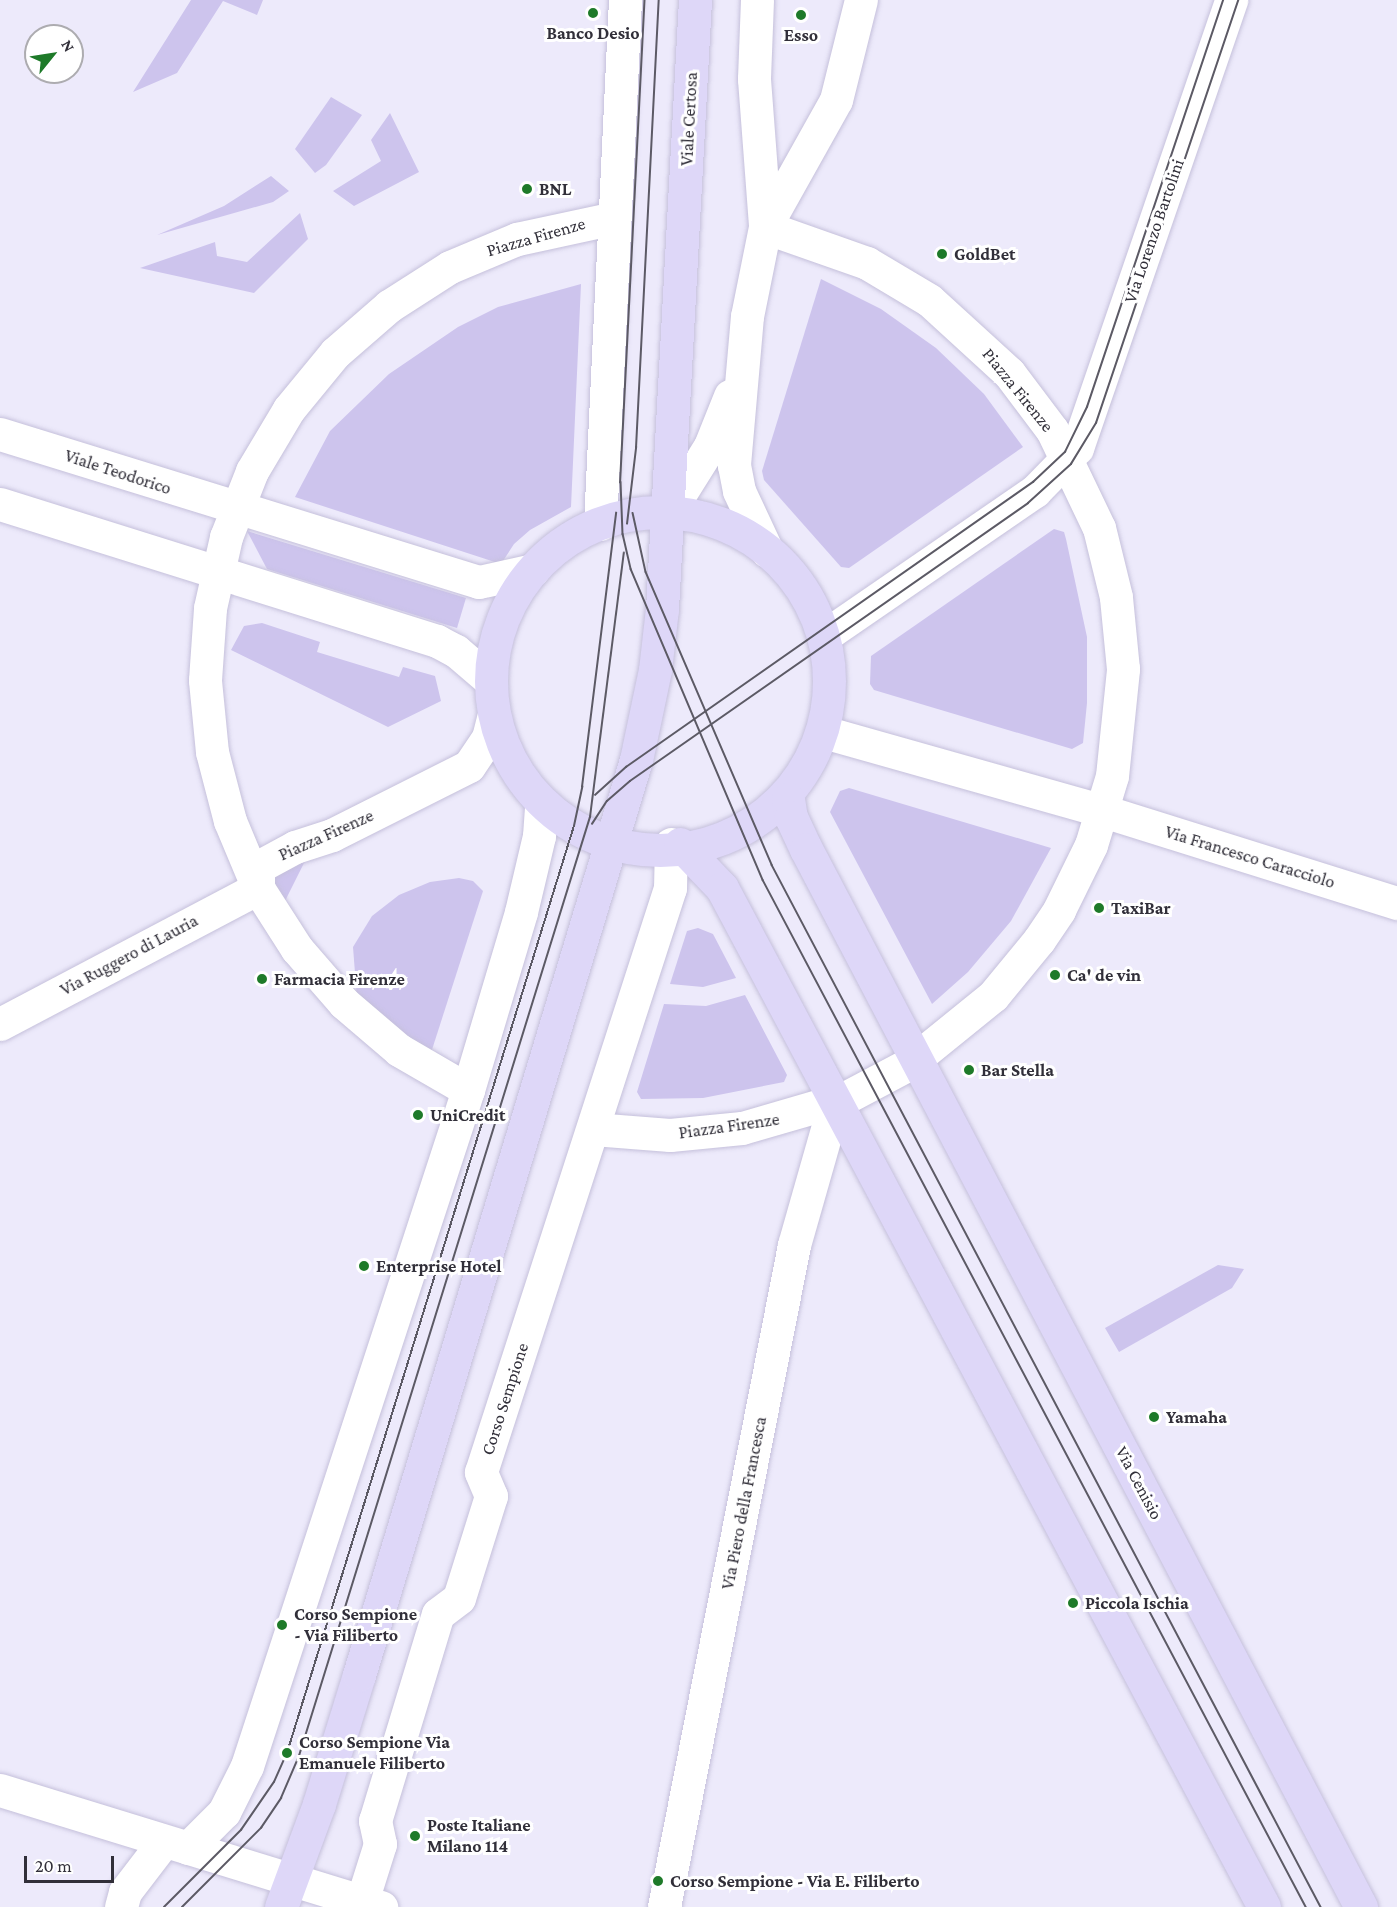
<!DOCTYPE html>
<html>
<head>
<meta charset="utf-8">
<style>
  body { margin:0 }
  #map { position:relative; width:1397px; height:1907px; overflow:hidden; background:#edeafb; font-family:"Crimson Pro",serif }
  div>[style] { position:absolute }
  .green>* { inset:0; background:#cdc4ed }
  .roads { filter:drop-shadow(0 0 2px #c5c0db) drop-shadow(0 0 2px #c5c0db) }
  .minor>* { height:33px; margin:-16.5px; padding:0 16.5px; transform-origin:16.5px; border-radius:16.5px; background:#fff }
  .major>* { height:33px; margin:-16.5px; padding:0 16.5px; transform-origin:16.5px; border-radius:16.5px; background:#ded7f8 }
  .major>.ring { margin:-16.5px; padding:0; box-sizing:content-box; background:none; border:33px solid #ded7f8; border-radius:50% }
  .tram>* { height:1.5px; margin:-0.75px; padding:0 0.75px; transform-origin:0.75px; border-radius:0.75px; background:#5c5a65 }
  .dots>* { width:16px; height:16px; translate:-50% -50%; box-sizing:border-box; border:3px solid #fff; border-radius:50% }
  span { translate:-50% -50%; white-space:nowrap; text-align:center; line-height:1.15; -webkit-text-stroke:6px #fff; paint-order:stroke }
  .poi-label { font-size:18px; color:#312f39; font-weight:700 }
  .left { translate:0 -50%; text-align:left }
  .street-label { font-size:18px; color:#312f39 }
  .north { position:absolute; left:24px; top:24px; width:60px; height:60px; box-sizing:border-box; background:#fff; border:2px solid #adacb0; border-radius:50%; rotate:60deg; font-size:16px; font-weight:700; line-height:24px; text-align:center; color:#312f39 }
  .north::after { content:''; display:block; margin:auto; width:21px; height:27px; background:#1e7a29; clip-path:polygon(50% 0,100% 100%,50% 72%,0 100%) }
  .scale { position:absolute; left:24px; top:1856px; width:90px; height:27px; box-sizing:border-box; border:3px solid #312f39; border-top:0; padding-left:8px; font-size:18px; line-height:21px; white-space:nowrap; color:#312f39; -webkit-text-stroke:4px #fff; paint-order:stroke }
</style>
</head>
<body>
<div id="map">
  <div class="green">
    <i style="clip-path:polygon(191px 0,263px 0,257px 15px,223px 1px,177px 73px,133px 92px)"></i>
    <i style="clip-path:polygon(331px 97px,362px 115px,326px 165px,315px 173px,295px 149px)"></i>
    <i style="clip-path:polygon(390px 113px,419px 172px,354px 206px,333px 191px,381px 161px,371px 140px)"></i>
    <i style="clip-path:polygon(271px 176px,289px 191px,273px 202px,157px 235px,224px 206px)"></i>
    <i style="clip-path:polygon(300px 213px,308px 239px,254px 293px,140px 268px,215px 242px,217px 256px,247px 262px)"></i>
    <i style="clip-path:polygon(821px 279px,881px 309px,936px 348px,984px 394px,1023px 447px,849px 568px,841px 567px,764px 480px,762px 471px)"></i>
    <i style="clip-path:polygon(581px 284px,571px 507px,530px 530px,514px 544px,501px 564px,295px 497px,330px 431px,389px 374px,458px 327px,498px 307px)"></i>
    <i style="clip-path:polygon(1054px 529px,1064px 532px,1066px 539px,1087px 637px,1087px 703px,1083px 743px,1072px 749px,874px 690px,870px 684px,871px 656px)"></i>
    <i style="clip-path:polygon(247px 531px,466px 598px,457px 628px,267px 569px)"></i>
    <i style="clip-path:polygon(262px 623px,320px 642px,317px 652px,399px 677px,403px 667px,435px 676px,441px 701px,388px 727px,231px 650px,244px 626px)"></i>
    <i style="clip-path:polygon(849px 788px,1051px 848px,1011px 921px,968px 972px,932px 1004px,830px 812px,840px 791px)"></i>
    <i style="clip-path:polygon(308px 855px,285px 901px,282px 901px,269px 870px)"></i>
    <i style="clip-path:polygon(459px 878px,473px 881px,483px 891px,429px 1059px,357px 999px,353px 947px,372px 916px,399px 895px,430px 882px)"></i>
    <i style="clip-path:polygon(698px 928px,713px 934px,736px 978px,703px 987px,670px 984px,687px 931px)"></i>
    <i style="clip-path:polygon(745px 995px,787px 1075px,784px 1082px,703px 1098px,641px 1099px,637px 1092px,664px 1004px,706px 1006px)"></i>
    <i style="clip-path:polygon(1218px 1265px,1244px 1269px,1232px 1288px,1119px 1352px,1105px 1328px)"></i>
  </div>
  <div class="roads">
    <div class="minor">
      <i style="left:757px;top:0;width:79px;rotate:92.2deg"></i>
      <i style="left:754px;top:79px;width:148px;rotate:85.7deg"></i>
      <i style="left:765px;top:227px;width:91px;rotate:101.4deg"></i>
      <i style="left:747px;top:316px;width:150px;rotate:95deg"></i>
      <i style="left:734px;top:465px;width:26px;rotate:79deg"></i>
      <i style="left:739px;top:491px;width:66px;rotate:65deg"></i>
      <i style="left:765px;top:227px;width:145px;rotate:-60.8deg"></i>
      <i style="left:836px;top:100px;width:103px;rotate:-76deg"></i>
      <i style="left:0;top:434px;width:501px;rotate:17.17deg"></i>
      <i style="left:479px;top:582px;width:55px;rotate:-12.5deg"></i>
      <i style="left:0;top:504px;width:458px;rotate:17.4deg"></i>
      <i style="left:437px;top:641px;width:21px;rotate:28deg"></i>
      <i style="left:456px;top:651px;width:45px;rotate:40.5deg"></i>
      <i style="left:668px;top:513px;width:79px;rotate:-57.9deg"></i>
      <i style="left:710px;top:446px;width:54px;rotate:-68.2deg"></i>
      <i style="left:600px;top:524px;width:525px;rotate:-87.27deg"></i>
      <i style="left:824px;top:636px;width:256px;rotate:-34.5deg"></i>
      <i style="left:1035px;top:491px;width:60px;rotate:-45.7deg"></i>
      <i style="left:1077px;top:448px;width:474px;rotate:-71deg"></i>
      <i style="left:824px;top:732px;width:290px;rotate:15.8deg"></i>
      <i style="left:1103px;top:811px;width:308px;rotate:17.4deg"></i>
      <i style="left:258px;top:888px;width:21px;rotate:-90deg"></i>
      <i style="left:258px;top:867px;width:42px;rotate:-28.4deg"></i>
      <i style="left:295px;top:847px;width:39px;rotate:-18deg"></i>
      <i style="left:332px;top:835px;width:153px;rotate:-26.7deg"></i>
      <i style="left:469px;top:766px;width:34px;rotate:-56deg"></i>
      <i style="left:488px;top:738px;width:21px;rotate:-76deg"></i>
      <i style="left:0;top:1024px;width:292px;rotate:-27.8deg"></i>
      <i style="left:468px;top:1090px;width:80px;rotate:-149.9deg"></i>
      <i style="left:399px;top:1050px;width:72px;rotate:-139.5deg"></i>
      <i style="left:344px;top:1003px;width:72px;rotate:-131deg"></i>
      <i style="left:297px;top:949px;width:72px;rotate:-122.6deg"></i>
      <i style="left:258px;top:888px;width:73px;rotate:-112.7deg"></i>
      <i style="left:230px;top:821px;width:71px;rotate:-104.6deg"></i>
      <i style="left:212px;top:752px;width:72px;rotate:-95.6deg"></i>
      <i style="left:205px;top:680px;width:72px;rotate:-86deg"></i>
      <i style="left:210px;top:608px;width:73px;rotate:-77.3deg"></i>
      <i style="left:226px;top:537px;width:71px;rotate:-68.5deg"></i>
      <i style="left:252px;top:471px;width:72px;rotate:-59.2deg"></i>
      <i style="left:289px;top:409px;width:72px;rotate:-50.6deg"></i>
      <i style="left:335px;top:353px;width:72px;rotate:-41deg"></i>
      <i style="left:389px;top:306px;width:72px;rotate:-32.6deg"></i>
      <i style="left:450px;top:267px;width:73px;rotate:-22.7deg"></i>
      <i style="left:517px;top:239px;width:99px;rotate:-12.2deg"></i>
      <i style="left:593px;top:1129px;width:77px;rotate:4.5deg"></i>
      <i style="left:670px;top:1135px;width:72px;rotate:-5.6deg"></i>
      <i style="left:742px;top:1128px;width:107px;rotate:-16.2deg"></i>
      <i style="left:845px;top:1098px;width:72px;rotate:-28deg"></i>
      <i style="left:909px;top:1064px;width:108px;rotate:-39deg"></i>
      <i style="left:993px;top:996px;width:72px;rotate:-50.6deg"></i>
      <i style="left:1039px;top:940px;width:36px;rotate:-56deg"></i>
      <i style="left:1059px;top:910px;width:72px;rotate:-63.8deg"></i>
      <i style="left:1091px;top:845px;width:72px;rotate:-73.1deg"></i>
      <i style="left:1112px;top:776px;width:108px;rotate:-84.1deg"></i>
      <i style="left:1123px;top:669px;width:72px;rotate:-95.6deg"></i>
      <i style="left:1116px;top:597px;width:71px;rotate:-103.8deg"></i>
      <i style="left:1099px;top:528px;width:109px;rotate:-115.6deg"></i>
      <i style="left:1052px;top:430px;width:71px;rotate:-127deg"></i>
      <i style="left:1009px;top:373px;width:108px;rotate:-137.6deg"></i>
      <i style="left:929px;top:300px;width:72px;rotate:-149.2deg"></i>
      <i style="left:867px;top:263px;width:108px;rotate:-160.6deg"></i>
      <i style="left:0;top:1790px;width:399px;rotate:17.1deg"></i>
      <i style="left:188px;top:1848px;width:51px;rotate:-45deg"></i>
      <i style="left:224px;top:1812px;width:51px;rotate:-63.4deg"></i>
      <i style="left:247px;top:1766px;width:711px;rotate:-71.9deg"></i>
      <i style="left:468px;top:1090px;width:186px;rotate:-73.4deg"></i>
      <i style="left:521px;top:912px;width:78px;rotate:-76.7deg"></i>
      <i style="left:539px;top:836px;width:30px;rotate:-86deg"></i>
      <i style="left:362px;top:1901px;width:60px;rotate:-72.5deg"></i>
      <i style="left:380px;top:1844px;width:24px;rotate:-102deg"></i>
      <i style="left:375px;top:1821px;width:216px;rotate:-73.1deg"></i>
      <i style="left:438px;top:1614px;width:26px;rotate:-37deg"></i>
      <i style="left:459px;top:1598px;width:107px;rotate:-72.6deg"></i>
      <i style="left:491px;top:1496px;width:26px;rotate:-113deg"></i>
      <i style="left:481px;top:1472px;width:614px;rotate:-72.07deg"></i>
      <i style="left:670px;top:888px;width:44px;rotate:-88.7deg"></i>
      <i style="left:121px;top:1907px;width:16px;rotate:-75deg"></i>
      <i style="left:125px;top:1892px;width:64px;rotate:-52.6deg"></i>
      <i style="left:664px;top:1907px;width:675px;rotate:-78.89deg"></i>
      <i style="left:794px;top:1245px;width:150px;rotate:-74.1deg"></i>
    </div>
    <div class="major">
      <i class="ring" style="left:491px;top:512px;width:305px;height:305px"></i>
      <i style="left:788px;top:799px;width:18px;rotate:81deg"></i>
      <i style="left:791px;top:817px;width:35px;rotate:65deg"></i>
      <i style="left:806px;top:849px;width:1195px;rotate:62.32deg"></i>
      <i style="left:680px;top:844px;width:61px;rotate:46.3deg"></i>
      <i style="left:722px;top:888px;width:1154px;rotate:61.99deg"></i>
      <i style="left:281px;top:1907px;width:110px;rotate:-69.7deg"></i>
      <i style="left:319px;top:1804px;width:135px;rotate:-72.8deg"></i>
      <i style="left:359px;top:1675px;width:956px;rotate:-73.16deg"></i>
      <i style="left:636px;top:760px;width:92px;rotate:-78.1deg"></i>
      <i style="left:655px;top:670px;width:61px;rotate:-83.5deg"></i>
      <i style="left:662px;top:609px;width:610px;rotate:-86.9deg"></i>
    </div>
  </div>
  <div class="tram">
    <i style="left:645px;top:0;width:483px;rotate:92.9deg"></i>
    <i style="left:621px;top:482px;width:52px;rotate:87.8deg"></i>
    <i style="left:623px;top:534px;width:36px;rotate:77deg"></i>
    <i style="left:631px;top:569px;width:338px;rotate:67deg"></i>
    <i style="left:763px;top:880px;width:1162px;rotate:62.13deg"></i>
    <i style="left:633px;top:513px;width:60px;rotate:77.6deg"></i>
    <i style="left:646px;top:572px;width:319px;rotate:66.7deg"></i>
    <i style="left:772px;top:865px;width:1178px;rotate:62.22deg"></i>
    <i style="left:627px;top:524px;width:77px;rotate:-83.2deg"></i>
    <i style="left:636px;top:448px;width:449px;rotate:-87.1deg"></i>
    <i style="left:595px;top:795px;width:42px;rotate:-42.1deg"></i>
    <i style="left:626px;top:767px;width:497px;rotate:-35deg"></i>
    <i style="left:1033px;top:482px;width:44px;rotate:-43.2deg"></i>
    <i style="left:1065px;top:452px;width:50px;rotate:-63.9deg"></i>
    <i style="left:1087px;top:407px;width:429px;rotate:-71.5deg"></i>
    <i style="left:592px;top:824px;width:27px;rotate:-57deg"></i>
    <i style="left:607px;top:801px;width:30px;rotate:-41deg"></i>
    <i style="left:630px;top:781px;width:485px;rotate:-34.9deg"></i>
    <i style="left:1028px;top:503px;width:58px;rotate:-42.2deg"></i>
    <i style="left:1071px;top:464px;width:48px;rotate:-58.6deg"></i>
    <i style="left:1096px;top:423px;width:446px;rotate:-71.4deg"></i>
    <i style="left:164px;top:1907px;width:109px;rotate:-45deg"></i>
    <i style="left:241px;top:1830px;width:58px;rotate:-55.5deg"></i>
    <i style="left:274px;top:1782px;width:32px;rotate:-66deg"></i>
    <i style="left:287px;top:1753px;width:970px;rotate:-72.8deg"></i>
    <i style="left:574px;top:826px;width:40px;rotate:-78deg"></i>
    <i style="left:582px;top:787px;width:276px;rotate:-82.9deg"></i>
    <i style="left:182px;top:1907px;width:112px;rotate:-45deg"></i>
    <i style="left:261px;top:1828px;width:36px;rotate:-56deg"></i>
    <i style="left:281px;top:1798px;width:46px;rotate:-66.8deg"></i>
    <i style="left:299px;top:1756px;width:983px;rotate:-72.78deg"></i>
    <i style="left:590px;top:817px;width:266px;rotate:-82.7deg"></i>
  </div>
  <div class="dots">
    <i style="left:593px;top:13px;background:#1e7a29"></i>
    <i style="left:801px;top:15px;background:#1e7a29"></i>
    <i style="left:527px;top:189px;background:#1e7a29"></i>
    <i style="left:942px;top:254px;background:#1e7a29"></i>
    <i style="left:1099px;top:908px;background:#1e7a29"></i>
    <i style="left:1055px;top:975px;background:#1e7a29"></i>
    <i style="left:262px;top:979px;background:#1e7a29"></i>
    <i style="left:969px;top:1070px;background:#1e7a29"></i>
    <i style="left:418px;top:1115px;background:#1e7a29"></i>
    <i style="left:364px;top:1266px;background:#1e7a29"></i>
    <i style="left:1154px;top:1417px;background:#1e7a29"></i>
    <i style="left:1073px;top:1603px;background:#1e7a29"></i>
    <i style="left:282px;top:1625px;background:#1e7a29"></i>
    <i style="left:287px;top:1753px;background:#1e7a29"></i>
    <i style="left:415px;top:1836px;background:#1e7a29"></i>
    <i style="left:658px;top:1881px;background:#1e7a29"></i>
  </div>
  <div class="poi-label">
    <span style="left:593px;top:33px">Banco Desio</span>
    <span style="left:801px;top:35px">Esso</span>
    <span class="left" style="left:539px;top:189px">BNL</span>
    <span class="left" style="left:954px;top:254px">GoldBet</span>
    <span class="left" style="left:1111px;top:908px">TaxiBar</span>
    <span class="left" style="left:1067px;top:975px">Ca' de vin</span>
    <span class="left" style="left:274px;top:979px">Farmacia Firenze</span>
    <span class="left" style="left:981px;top:1070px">Bar Stella</span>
    <span class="left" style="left:430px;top:1115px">UniCredit</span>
    <span class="left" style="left:376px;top:1266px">Enterprise Hotel</span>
    <span class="left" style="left:1166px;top:1417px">Yamaha</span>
    <span class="left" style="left:1085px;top:1603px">Piccola Ischia</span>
    <span class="left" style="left:294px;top:1625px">Corso Sempione<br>- Via Filiberto</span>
    <span class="left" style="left:299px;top:1753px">Corso Sempione Via<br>Emanuele Filiberto</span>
    <span class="left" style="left:427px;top:1836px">Poste Italiane<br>Milano 114</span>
    <span class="left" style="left:670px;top:1881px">Corso Sempione - Via E. Filiberto</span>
  </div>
  <div class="street-label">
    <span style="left:689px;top:119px;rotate:-87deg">Viale Certosa</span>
    <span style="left:1154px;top:231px;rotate:-71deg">Via Lorenzo Bartolini</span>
    <span style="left:536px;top:237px;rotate:-16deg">Piazza Firenze</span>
    <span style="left:1018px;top:390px;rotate:51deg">Piazza Firenze</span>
    <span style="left:118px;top:472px;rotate:18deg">Viale Teodorico</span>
    <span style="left:326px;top:835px;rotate:-24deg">Piazza Firenze</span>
    <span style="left:1250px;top:857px;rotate:17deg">Via Francesco Caracciolo</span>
    <span style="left:129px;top:955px;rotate:-28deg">Via Ruggero di Lauria</span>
    <span style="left:729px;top:1126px;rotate:-8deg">Piazza Firenze</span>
    <span style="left:505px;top:1399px;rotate:-72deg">Corso Sempione</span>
    <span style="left:1139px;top:1483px;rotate:62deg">Via Cenisio</span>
    <span style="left:744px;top:1503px;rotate:-79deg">Via Piero della Francesca</span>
  </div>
  <div class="north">N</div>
  <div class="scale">20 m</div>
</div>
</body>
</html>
